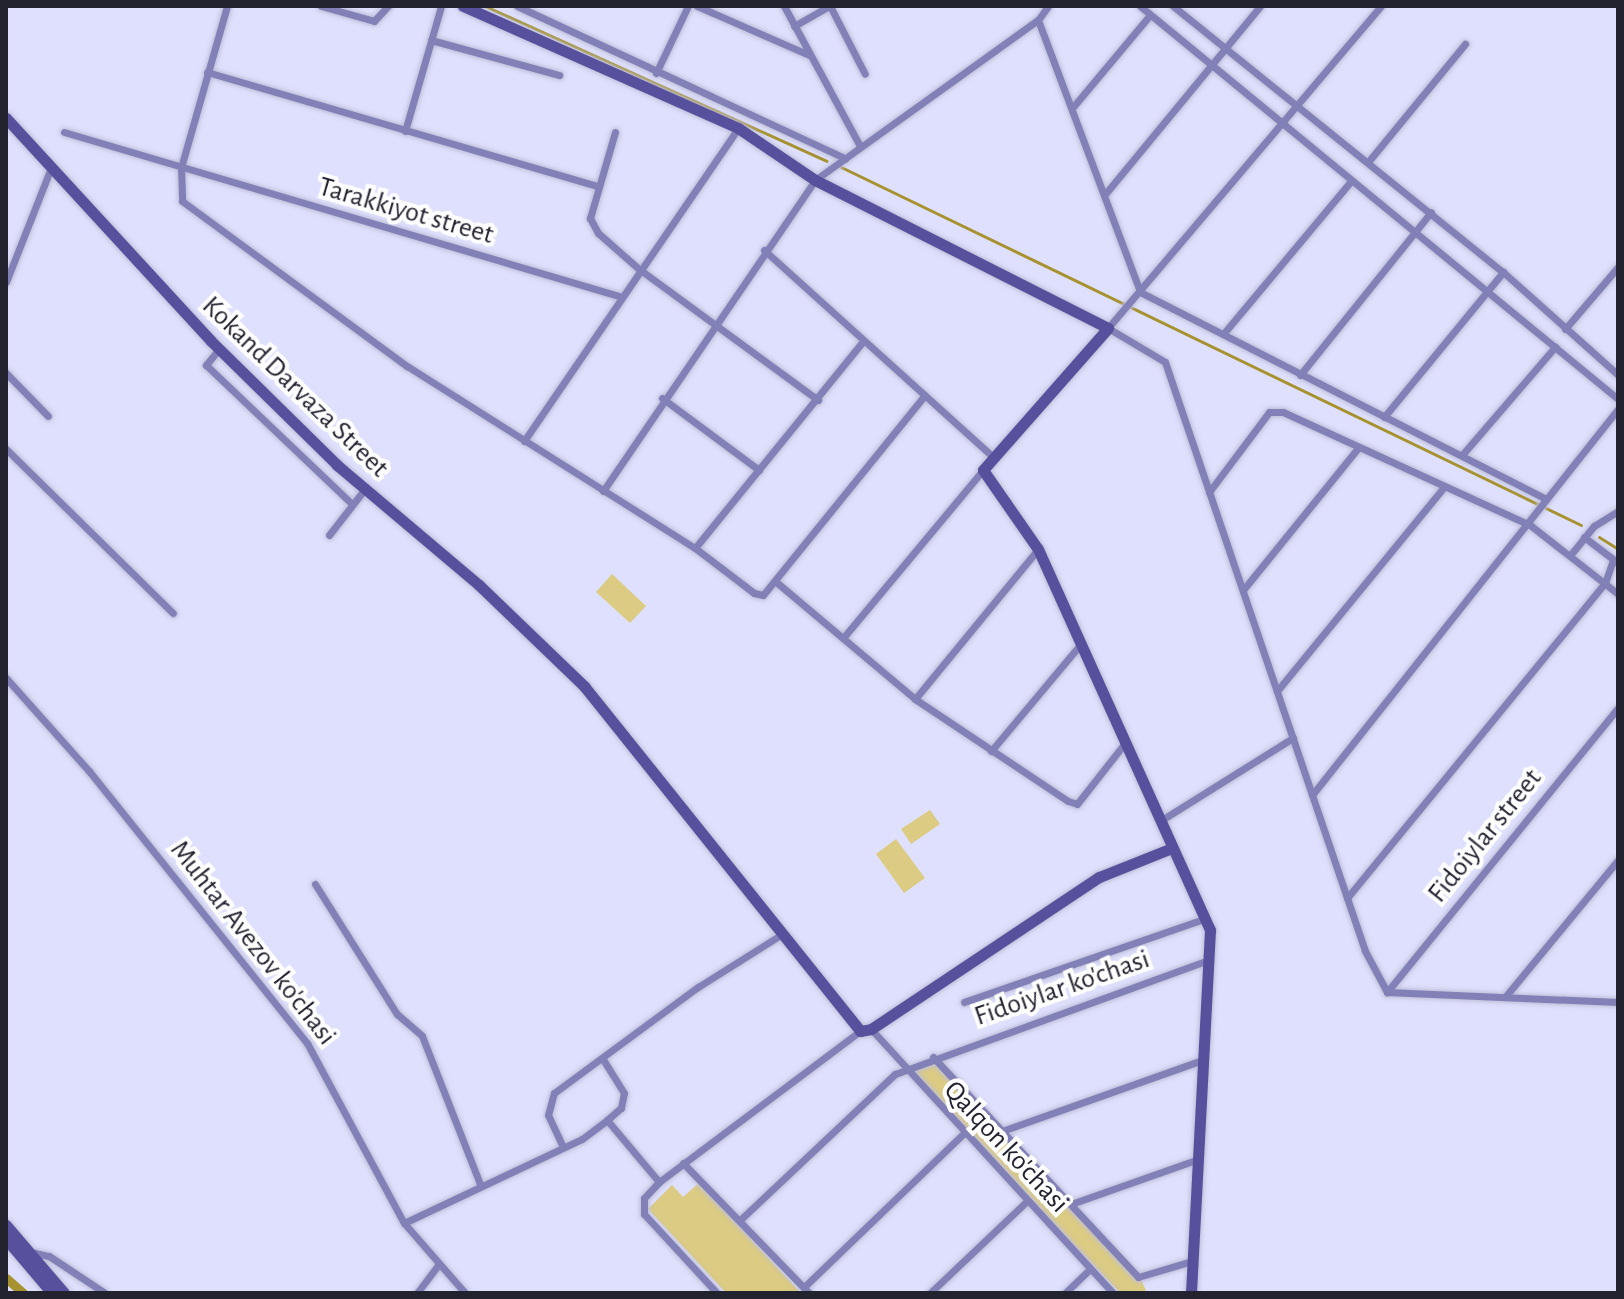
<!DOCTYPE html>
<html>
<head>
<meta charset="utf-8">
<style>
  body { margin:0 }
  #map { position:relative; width:1624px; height:1299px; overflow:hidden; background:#dfe0fd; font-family:"Alegreya Sans",sans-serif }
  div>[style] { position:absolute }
  .green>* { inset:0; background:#dbcb83 }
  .stream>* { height:3px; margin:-1.5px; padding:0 1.5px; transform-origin:1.5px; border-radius:1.5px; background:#a6922e }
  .canal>* { height:9px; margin:-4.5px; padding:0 4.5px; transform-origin:4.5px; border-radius:4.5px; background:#a6922e }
  .roads { filter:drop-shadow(0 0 2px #bdbed8) drop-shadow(0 0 2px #bdbed8) }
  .street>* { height:7px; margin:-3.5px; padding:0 3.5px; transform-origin:3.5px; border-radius:3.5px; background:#8281b7 }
  .secondary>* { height:11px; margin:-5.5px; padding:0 5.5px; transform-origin:5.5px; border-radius:5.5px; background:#57509d }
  span { translate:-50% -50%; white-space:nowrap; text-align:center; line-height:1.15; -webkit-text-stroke:8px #fff; paint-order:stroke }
  .street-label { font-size:28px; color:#232330 }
  .frame { position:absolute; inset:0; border:8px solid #232330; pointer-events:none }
</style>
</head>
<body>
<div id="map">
  <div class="green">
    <i style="clip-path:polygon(612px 574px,646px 606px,630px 623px,596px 592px)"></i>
    <i style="clip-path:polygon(930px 810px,940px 824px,911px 844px,901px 829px)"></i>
    <i style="clip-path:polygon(896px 839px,925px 878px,904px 893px,876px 854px)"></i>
    <i style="clip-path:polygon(933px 1062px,1141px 1279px,1147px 1293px,1120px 1293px,915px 1078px,913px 1070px)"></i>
    <i style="clip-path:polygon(699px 1183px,799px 1291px,798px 1293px,726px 1293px,648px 1209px,672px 1185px,683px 1197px)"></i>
  </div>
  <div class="stream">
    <i style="left:485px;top:6px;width:375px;rotate:24.4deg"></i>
    <i style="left:841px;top:167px;width:822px;rotate:25.82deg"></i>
    <i style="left:1599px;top:537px;width:22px;rotate:32deg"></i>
  </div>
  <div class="canal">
    <i style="left:6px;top:1278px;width:23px;rotate:41deg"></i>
  </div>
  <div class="roads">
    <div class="street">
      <i style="left:227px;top:6px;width:167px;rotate:105.9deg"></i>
      <i style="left:181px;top:167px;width:34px;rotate:88deg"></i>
      <i style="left:182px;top:201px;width:279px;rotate:36.3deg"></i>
      <i style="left:407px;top:366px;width:341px;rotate:32.3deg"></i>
      <i style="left:695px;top:548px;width:74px;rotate:37.3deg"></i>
      <i style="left:754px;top:593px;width:9px;rotate:13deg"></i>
      <i style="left:763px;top:595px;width:257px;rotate:-51deg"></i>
      <i style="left:321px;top:6px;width:55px;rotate:15.8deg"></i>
      <i style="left:374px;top:21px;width:21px;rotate:-47deg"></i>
      <i style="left:517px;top:6px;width:362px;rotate:24.9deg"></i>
      <i style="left:697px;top:6px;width:122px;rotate:23.6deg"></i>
      <i style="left:784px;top:6px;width:159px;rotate:61.5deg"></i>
      <i style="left:830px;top:6px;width:76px;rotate:62.8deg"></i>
      <i style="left:1140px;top:6px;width:619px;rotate:39.43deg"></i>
      <i style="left:1173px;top:6px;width:424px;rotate:38.9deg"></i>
      <i style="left:1503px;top:272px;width:154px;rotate:41.8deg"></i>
      <i style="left:1381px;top:6px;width:422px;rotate:130.3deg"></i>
      <i style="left:1108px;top:328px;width:66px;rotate:30.8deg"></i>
      <i style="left:1165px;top:362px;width:622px;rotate:71.24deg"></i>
      <i style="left:1365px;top:951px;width:47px;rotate:61.8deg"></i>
      <i style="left:1038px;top:20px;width:290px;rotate:69.4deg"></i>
      <i style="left:1140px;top:292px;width:456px;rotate:27deg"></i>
      <i style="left:794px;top:26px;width:40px;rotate:-29.7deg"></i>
      <i style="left:431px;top:40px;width:133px;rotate:15.3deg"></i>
      <i style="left:207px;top:72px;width:407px;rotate:16.3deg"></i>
      <i style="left:656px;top:73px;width:74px;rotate:-64.5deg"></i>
      <i style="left:1073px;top:107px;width:120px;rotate:-50.1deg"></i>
      <i style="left:405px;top:131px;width:130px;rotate:-73.9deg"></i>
      <i style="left:64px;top:132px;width:579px;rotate:16.46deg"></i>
      <i style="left:615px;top:132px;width:90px;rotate:106.2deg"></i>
      <i style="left:590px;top:218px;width:17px;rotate:62deg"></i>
      <i style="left:598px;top:233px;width:55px;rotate:41.3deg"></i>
      <i style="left:639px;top:269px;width:222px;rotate:36.2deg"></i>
      <i style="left:1368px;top:162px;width:153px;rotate:-50.6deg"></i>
      <i style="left:1106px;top:193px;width:242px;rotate:-50.5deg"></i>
      <i style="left:764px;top:250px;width:309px;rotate:42.1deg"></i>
      <i style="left:6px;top:282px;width:123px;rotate:-68.5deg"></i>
      <i style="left:1565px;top:329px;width:82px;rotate:-49.5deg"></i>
      <i style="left:1224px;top:333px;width:199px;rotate:-50.1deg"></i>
      <i style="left:219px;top:349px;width:21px;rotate:129deg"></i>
      <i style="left:206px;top:365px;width:202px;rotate:43.6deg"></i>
      <i style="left:6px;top:373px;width:60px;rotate:45.7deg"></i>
      <i style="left:1300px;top:375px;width:209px;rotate:-51.2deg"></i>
      <i style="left:662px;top:398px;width:121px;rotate:36.6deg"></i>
      <i style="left:1384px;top:417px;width:188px;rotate:-50.6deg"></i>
      <i style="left:524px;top:441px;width:379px;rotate:-55.6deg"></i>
      <i style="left:6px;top:449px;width:234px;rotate:44.5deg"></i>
      <i style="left:1462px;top:455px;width:143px;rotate:-49.3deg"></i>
      <i style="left:603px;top:491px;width:376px;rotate:-55.7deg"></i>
      <i style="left:815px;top:180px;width:274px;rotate:-35.7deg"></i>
      <i style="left:1038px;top:20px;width:17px;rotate:-54deg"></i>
      <i style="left:1209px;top:492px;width:100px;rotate:-53.1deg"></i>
      <i style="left:1269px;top:412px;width:14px"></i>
      <i style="left:1283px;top:412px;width:272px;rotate:24.6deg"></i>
      <i style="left:1530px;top:525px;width:112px;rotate:38.1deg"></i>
      <i style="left:329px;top:535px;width:57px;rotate:-52.1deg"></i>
      <i style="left:1584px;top:537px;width:43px;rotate:37.4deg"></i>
      <i style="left:695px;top:548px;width:267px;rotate:-50.9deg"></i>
      <i style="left:1572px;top:553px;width:35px;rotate:-51deg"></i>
      <i style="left:1594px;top:526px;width:28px;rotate:-32deg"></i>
      <i style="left:775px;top:581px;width:183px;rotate:40.1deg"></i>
      <i style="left:915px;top:699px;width:184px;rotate:33.7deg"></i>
      <i style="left:1068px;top:801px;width:9px;rotate:18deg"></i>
      <i style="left:1077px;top:804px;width:78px;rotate:-51.8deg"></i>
      <i style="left:1243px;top:590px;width:183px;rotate:-51deg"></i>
      <i style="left:843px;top:638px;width:219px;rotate:-50.2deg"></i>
      <i style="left:6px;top:678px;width:125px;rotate:48.3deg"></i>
      <i style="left:89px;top:771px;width:349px;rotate:51.3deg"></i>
      <i style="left:307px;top:1043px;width:204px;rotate:61.7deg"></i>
      <i style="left:404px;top:1223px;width:93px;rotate:48.9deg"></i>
      <i style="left:1277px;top:691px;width:262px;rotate:-50.7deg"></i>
      <i style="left:915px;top:699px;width:194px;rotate:-50.6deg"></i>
      <i style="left:991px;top:751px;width:138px;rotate:-50deg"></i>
      <i style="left:1312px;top:795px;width:493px;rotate:-51.6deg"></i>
      <i style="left:1160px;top:821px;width:157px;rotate:-32deg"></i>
      <i style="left:315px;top:884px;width:154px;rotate:57.8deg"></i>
      <i style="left:397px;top:1014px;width:33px;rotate:41deg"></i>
      <i style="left:422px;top:1036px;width:159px;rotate:68.6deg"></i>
      <i style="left:1347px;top:898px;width:407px;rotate:-50.7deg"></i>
      <i style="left:1605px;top:583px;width:24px;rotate:-71deg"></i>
      <i style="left:1387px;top:992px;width:366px;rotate:-50.9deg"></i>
      <i style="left:1387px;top:992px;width:231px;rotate:2.5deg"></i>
      <i style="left:1505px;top:997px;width:178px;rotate:-50.5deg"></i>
      <i style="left:964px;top:1002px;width:254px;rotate:-19.1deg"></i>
      <i style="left:871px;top:1029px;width:358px;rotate:47.5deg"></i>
      <i style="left:933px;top:1057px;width:301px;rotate:47deg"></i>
      <i style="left:1138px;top:1277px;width:56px;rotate:-16.5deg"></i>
      <i style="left:607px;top:1120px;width:81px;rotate:50deg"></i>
      <i style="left:659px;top:1182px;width:22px;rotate:133deg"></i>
      <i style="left:644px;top:1198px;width:16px;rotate:90deg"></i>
      <i style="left:644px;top:1214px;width:108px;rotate:47.3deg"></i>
      <i style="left:1002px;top:1131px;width:213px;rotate:-19.5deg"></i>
      <i style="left:563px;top:1147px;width:35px;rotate:-115deg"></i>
      <i style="left:548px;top:1115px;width:23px;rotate:-75deg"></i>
      <i style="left:554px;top:1093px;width:179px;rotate:-36.4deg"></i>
      <i style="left:698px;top:987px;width:99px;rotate:-32.2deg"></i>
      <i style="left:683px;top:1163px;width:181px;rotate:45.9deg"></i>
      <i style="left:659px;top:1182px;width:251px;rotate:-36.9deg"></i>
      <i style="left:1071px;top:1204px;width:133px;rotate:-19.4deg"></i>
      <i style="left:740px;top:1220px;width:213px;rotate:-43.3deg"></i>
      <i style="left:895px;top:1074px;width:330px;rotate:-20deg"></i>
      <i style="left:404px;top:1223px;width:197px;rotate:-25.3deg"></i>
      <i style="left:582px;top:1139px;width:31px;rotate:-37deg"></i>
      <i style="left:607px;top:1120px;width:18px;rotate:-41deg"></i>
      <i style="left:621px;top:1108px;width:15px;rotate:-79deg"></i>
      <i style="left:624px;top:1093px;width:39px;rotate:-122deg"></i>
      <i style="left:31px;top:1252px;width:18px;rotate:13deg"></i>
      <i style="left:49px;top:1256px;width:67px;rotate:33.5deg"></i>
      <i style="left:804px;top:1287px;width:221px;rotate:-43.9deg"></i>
      <i style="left:417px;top:1293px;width:34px;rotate:-53deg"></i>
      <i style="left:930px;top:1293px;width:134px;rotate:-43.5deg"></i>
      <i style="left:1065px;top:1293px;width:35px;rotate:-44deg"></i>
    </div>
    <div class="secondary">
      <i style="left:463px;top:6px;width:301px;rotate:23.9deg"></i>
      <i style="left:738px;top:128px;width:93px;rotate:34deg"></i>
      <i style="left:815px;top:180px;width:328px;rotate:26.8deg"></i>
      <i style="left:1108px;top:328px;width:189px;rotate:131.4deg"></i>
      <i style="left:983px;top:470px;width:96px;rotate:55.2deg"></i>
      <i style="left:1038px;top:549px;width:418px;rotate:65.7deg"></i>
      <i style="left:1210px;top:930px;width:363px;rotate:93deg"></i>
      <i style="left:6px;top:118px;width:303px;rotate:47.4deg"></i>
      <i style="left:211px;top:341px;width:177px;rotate:44.5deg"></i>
      <i style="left:337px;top:465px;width:186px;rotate:40.2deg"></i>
      <i style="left:479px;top:585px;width:146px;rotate:43.9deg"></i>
      <i style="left:584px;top:686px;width:442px;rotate:51.3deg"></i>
      <i style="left:860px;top:1031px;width:11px;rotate:-10deg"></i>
      <i style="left:871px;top:1029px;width:274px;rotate:-33.7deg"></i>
      <i style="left:1099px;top:877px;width:79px;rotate:-21.7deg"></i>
      <i style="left:6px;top:1225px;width:89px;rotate:49.5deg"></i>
      <i style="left:6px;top:1239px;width:71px;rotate:49.6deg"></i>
    </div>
  </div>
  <div class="street-label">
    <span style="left:406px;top:211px;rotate:16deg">Tarakkiyot street</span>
    <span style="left:295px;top:387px;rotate:44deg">Kokand Darvaza Street</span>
    <span style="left:1485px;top:836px;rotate:-51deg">Fidoiylar street</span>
    <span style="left:253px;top:943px;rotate:52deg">Muhtar Avezov ko'chasi</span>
    <span style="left:1062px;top:988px;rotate:-19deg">Fidoiylar ko'chasi</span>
    <span style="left:1006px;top:1147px;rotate:47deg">Qalqon ko'chasi</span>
  </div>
  <div class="frame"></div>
</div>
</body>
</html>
